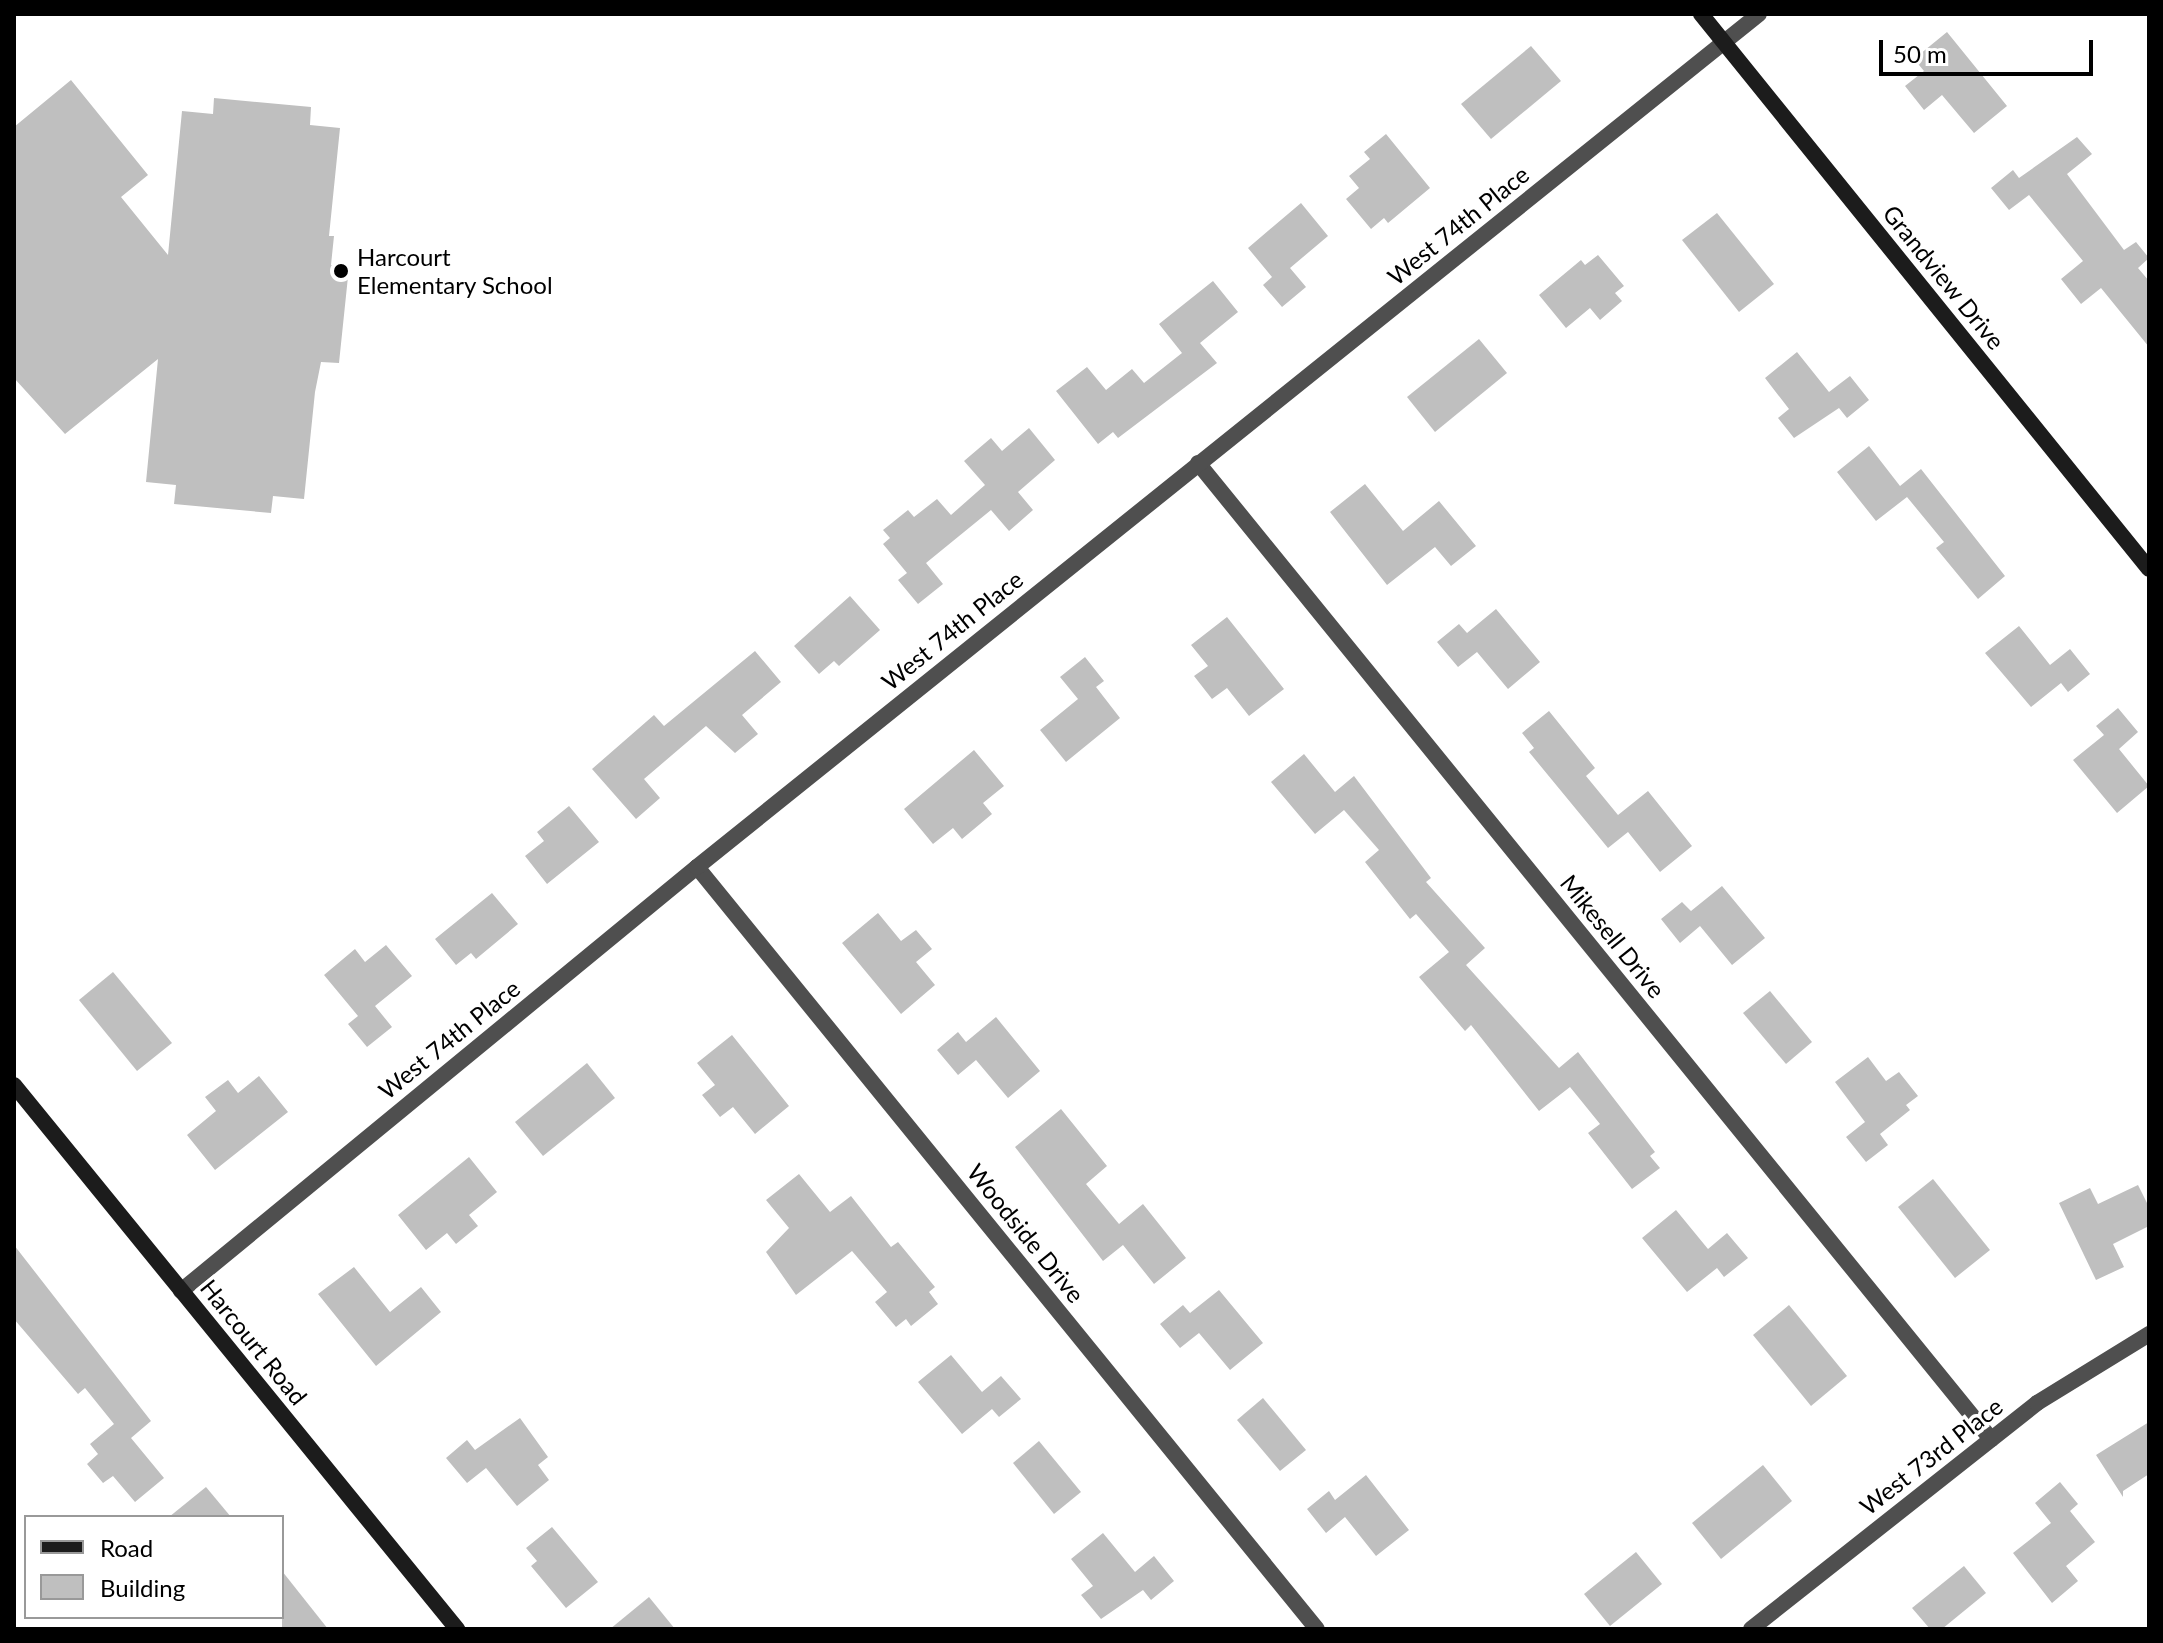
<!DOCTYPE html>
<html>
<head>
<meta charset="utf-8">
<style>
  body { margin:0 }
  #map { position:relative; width:2163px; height:1643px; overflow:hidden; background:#fff; font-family:Lato,sans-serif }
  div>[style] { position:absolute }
  .building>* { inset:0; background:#bfbfbf }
  .street>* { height:16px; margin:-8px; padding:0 8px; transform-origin:8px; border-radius:8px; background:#4f4f4f }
  .secondary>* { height:16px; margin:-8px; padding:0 8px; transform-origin:8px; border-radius:8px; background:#1c1c1c }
  .dots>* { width:22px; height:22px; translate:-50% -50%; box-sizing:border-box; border:4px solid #fff; border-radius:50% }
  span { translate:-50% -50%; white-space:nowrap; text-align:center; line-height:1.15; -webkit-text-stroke:7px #fff; paint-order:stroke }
  .street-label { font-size:24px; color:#000 }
  .poi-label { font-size:24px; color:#000 }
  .left { translate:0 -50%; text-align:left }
  .frame { position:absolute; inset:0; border:16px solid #000; pointer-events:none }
  .legend { position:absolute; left:24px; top:1515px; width:260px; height:104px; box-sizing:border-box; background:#fff; border:2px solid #999; margin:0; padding:10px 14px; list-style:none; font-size:24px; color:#000 }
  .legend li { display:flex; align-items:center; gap:16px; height:40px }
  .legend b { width:40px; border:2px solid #999 }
  .scale { position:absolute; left:1879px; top:40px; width:214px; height:36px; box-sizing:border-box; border:4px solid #000; border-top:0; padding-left:10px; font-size:24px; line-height:28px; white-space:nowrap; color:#000; -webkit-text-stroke:6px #fff; paint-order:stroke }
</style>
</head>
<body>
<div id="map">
  <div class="building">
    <i style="clip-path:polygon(1947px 32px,2007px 106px,1974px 133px,1942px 95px,1924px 110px,1905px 86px,1924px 71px,1914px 59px)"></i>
    <i style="clip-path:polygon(1531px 46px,1561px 81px,1491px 139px,1461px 104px)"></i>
    <i style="clip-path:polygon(71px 80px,148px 175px,121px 197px,168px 255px,182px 111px,213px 114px,214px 98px,311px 107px,310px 125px,340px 128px,329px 236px,334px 236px,331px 265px,349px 267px,339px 363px,321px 362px,315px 392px,304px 499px,273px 496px,271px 513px,174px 504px,176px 485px,146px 482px,158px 359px,65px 434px,14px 378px,14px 127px)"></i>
    <i style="clip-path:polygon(1386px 134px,1430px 188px,1388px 223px,1384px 218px,1371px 229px,1346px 199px,1359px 188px,1349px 176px,1370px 159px,1364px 152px)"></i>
    <i style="clip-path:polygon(2077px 137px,2092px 154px,2067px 174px,2124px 250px,2136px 242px,2149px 258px,2138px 268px,2149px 281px,2149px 347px,2101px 288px,2081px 304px,2061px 279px,2083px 261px,2029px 195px,2009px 210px,1991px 188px,2013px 170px,2019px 178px)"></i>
    <i style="clip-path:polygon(1301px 203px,1328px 236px,1290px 268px,1306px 287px,1282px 307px,1263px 285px,1272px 277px,1248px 248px)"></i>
    <i style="clip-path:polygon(1717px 213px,1774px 284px,1739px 312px,1682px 240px)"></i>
    <i style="clip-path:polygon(1598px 255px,1624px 286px,1615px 293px,1622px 301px,1600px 320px,1590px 308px,1566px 328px,1539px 295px,1581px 260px,1585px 265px)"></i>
    <i style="clip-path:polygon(1213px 281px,1238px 312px,1200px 343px,1217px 363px,1118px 438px,1113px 432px,1098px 444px,1056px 391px,1087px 367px,1106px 390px,1132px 369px,1144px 383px,1182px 353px,1159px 324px)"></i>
    <i style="clip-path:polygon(1479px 339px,1507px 373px,1435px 432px,1407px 397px)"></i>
    <i style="clip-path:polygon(1797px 352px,1829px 392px,1850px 376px,1869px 400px,1847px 418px,1839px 408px,1794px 438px,1778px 418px,1789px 409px,1765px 378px)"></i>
    <i style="clip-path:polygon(1029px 428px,1055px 460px,1018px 492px,1033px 510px,1009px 531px,991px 510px,926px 563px,943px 584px,918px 604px,898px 580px,907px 573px,883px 544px,890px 538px,883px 530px,908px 510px,914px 517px,937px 499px,951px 515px,985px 485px,964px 461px,991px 438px,1002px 451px)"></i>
    <i style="clip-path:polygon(1869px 446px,1900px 486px,1921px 469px,2005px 576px,1978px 599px,1936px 548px,1944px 542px,1907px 497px,1876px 521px,1837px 472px)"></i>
    <i style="clip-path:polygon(1365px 484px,1403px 531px,1439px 501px,1476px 546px,1451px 566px,1435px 547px,1387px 585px,1330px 512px)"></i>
    <i style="clip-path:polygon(850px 596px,880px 630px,839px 666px,834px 661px,819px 674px,794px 646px)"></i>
    <i style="clip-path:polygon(1496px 609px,1540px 662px,1508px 689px,1477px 652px,1458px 667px,1437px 642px,1459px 624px,1467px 633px)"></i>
    <i style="clip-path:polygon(1227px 617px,1284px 689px,1249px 716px,1227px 688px,1212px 699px,1194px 676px,1208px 666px,1191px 645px)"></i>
    <i style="clip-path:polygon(2019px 626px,2050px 665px,2070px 649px,2090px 674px,2068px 692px,2061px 683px,2031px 707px,1985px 653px)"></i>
    <i style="clip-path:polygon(755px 651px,781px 682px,742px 715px,758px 734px,735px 753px,706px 726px,644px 779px,660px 798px,636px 819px,592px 769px,654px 715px,664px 726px)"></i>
    <i style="clip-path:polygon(1085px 657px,1104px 681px,1096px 687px,1120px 718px,1066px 762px,1040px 730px,1078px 699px,1060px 677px)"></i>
    <i style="clip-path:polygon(2118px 708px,2138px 732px,2119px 749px,2149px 786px,2117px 813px,2073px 760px,2104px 735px,2096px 726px)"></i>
    <i style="clip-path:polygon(1549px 711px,1595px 768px,1586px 776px,1618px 815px,1648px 791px,1692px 846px,1660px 872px,1628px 832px,1608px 848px,1529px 752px,1534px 748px,1522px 733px)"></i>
    <i style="clip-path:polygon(974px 750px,1004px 786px,983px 803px,992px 814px,962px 839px,953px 828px,933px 844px,904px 809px)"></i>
    <i style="clip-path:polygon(1304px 754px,1335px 792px,1354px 776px,1431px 878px,1426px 882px,1485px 948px,1466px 965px,1559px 1068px,1578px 1052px,1655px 1152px,1650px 1156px,1660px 1168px,1632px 1189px,1588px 1133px,1600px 1124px,1570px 1087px,1539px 1111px,1471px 1025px,1465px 1031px,1419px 977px,1449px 952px,1416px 914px,1410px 919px,1365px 862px,1379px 850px,1344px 810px,1315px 834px,1271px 782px)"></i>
    <i style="clip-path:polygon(569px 806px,599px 842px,547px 884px,525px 856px,544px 841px,537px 832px)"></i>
    <i style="clip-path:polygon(1722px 886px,1765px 938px,1732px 965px,1700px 926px,1680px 943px,1661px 919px,1682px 902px,1691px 911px)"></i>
    <i style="clip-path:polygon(492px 893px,518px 924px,476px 959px,471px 953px,456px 965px,435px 939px)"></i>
    <i style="clip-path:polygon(878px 913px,901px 941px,916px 930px,932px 949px,916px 962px,935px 985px,901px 1014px,842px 943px)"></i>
    <i style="clip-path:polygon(386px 945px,412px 976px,375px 1006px,392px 1027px,367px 1047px,348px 1024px,358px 1016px,324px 975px,355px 949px,365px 962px)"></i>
    <i style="clip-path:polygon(113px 972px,172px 1043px,137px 1071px,79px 1000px)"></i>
    <i style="clip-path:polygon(1770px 991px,1812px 1042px,1786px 1064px,1743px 1013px)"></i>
    <i style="clip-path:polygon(996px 1017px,1040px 1071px,1008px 1098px,976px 1060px,958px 1075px,937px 1050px,958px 1032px,966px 1042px)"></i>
    <i style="clip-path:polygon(732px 1035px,789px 1106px,755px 1134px,733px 1107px,720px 1117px,702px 1095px,715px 1085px,697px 1063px)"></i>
    <i style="clip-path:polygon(1868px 1057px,1886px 1081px,1899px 1072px,1918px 1096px,1906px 1105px,1910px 1110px,1880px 1134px,1888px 1145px,1866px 1162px,1846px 1137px,1865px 1122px,1835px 1082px)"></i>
    <i style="clip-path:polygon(587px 1063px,615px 1098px,543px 1156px,515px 1122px)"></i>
    <i style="clip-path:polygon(259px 1076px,288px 1112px,215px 1170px,187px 1135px,216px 1111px,205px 1097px,228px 1080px,238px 1093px)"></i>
    <i style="clip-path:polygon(1061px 1109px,1107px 1166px,1086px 1184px,1119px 1224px,1143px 1204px,1186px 1258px,1154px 1284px,1123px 1245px,1103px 1261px,1015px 1147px)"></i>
    <i style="clip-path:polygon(469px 1157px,497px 1192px,469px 1215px,478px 1226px,456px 1244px,447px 1233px,426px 1250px,398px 1215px)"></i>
    <i style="clip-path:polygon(799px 1174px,830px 1212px,851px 1196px,891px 1247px,898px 1242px,935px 1287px,929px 1292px,938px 1304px,911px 1326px,906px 1319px,896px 1327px,875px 1302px,887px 1292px,852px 1251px,796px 1295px,766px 1252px,789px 1228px,766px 1200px)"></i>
    <i style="clip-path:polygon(1933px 1179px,1990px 1250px,1955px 1278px,1898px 1207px)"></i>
    <i style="clip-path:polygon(2138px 1185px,2149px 1207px,2149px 1226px,2113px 1244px,2124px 1267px,2096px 1280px,2059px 1203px,2090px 1188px,2098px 1204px)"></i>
    <i style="clip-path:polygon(1676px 1210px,1708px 1249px,1727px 1233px,1748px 1258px,1724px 1277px,1717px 1268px,1687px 1292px,1642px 1238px)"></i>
    <i style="clip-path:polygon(14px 1245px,151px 1421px,131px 1438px,164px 1478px,135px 1502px,113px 1476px,103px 1483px,87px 1464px,98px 1454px,90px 1444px,114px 1424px,85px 1388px,78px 1394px,14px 1319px)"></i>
    <i style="clip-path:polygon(354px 1267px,390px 1312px,421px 1287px,441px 1312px,376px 1366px,318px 1294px)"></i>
    <i style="clip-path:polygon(1219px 1290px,1263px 1343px,1230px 1370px,1199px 1333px,1180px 1348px,1160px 1324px,1183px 1305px,1190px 1313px)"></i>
    <i style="clip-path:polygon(1789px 1305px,1847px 1376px,1811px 1406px,1753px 1335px)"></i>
    <i style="clip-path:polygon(951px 1355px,982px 1392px,1001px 1376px,1021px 1399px,999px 1417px,992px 1409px,962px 1434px,918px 1382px)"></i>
    <i style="clip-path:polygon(1263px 1398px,1306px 1450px,1280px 1471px,1237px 1420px)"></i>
    <i style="clip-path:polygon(520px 1418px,548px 1457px,538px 1465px,549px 1480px,517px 1506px,486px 1468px,467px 1483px,446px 1458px,467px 1440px,475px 1450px)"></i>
    <i style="clip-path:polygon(2149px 1422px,2149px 1474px,2123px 1491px,2123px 1497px,2096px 1455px)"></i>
    <i style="clip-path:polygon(1039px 1441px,1081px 1492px,1054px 1514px,1013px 1463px)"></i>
    <i style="clip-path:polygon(1763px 1465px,1792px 1501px,1721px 1559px,1692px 1523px)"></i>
    <i style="clip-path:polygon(1366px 1475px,1409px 1530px,1376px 1556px,1345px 1517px,1326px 1533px,1307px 1509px,1329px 1491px,1335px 1500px)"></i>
    <i style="clip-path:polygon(2060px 1482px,2078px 1504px,2070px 1511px,2095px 1542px,2066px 1566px,2078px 1581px,2052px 1603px,2013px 1553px,2051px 1523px,2035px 1503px)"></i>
    <i style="clip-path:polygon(206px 1487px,231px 1517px,169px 1517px)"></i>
    <i style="clip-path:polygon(552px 1527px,598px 1582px,566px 1608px,531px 1566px,537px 1561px,526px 1548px)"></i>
    <i style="clip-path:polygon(1103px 1533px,1135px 1572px,1154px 1556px,1174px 1581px,1151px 1600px,1143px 1590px,1101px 1619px,1081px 1595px,1093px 1586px,1071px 1559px)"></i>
    <i style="clip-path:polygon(1636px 1552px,1662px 1584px,1610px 1626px,1584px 1594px)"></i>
    <i style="clip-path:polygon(1964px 1566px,1986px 1593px,1942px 1629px,1930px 1629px,1912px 1608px)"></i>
    <i style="clip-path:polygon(282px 1571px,328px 1629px,282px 1629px)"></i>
    <i style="clip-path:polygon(649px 1597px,675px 1629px,610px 1629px)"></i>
  </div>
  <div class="street">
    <i style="left:1198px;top:463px;width:1258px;rotate:50.91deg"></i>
    <i style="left:697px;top:867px;width:982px;rotate:50.87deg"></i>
    <i style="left:181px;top:1291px;width:668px;rotate:-39.41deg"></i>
    <i style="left:697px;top:867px;width:1362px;rotate:-38.77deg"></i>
    <i style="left:1751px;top:1629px;width:365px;rotate:-38.3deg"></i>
    <i style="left:2037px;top:1403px;width:132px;rotate:-31.6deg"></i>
  </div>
  <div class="secondary">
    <i style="left:1701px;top:14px;width:713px;rotate:51.09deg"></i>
    <i style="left:14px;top:1085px;width:702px;rotate:50.84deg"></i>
  </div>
  <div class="dots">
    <i style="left:341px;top:271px;background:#000"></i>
  </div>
  <div class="street-label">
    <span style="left:1458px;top:225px;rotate:-39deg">West 74th Place</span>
    <span style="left:1944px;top:277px;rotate:51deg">Grandview Drive</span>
    <span style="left:952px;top:630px;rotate:-39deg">West 74th Place</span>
    <span style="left:1613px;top:936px;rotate:51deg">Mikesell Drive</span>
    <span style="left:449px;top:1039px;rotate:-39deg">West 74th Place</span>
    <span style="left:1026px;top:1233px;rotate:51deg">Woodside Drive</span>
    <span style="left:254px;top:1342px;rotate:51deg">Harcourt Road</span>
    <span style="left:1931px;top:1456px;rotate:-38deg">West 73rd Place</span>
  </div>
  <div class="poi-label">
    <span class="left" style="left:357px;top:271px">Harcourt<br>Elementary School</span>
  </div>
  <div class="frame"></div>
  <ul class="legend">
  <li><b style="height:10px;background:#1c1c1c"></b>Road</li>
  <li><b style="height:22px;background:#bfbfbf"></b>Building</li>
  </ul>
  <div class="scale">50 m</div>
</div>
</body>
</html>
